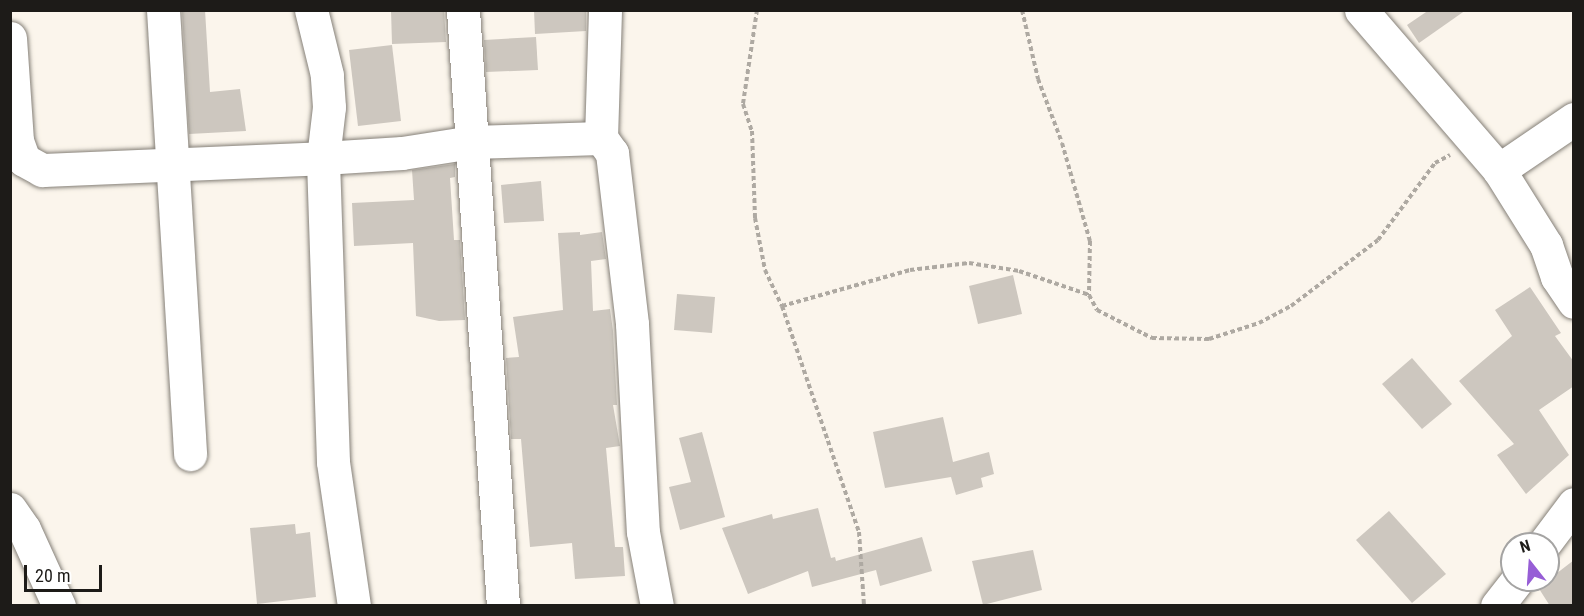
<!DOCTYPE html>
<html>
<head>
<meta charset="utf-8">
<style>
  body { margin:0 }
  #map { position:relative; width:1584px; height:616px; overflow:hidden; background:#fbf5ec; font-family:"Roboto Condensed",sans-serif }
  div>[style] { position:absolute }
  .building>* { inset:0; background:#cdc7bf }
  .path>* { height:4px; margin-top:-2px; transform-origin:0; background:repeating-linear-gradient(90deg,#aea9a2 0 4.5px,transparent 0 7.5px) }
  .roads { filter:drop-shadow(0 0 2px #858078) drop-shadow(0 0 2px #858078) }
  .minor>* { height:33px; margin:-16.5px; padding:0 16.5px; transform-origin:16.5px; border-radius:16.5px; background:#fff }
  span { translate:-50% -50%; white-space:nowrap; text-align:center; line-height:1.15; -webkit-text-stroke:4.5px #fff; paint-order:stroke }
  .frame { position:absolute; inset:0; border:12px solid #1d1b18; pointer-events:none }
  .north { position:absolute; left:1500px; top:532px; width:60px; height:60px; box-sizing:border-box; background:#fff; border:2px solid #a5a4a3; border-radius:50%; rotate:343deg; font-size:16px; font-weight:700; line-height:24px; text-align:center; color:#1d1b18 }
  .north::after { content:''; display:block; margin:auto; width:21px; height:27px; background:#975ed6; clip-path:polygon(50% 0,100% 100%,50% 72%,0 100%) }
  .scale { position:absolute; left:24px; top:565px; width:78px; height:27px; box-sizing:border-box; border:3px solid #1d1b18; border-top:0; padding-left:8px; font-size:18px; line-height:21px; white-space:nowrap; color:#1d1b18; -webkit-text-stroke:4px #fff; paint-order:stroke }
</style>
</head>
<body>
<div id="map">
  <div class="building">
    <i style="clip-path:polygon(182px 10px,205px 10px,210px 92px,240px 89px,246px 131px,189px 134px)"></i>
    <i style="clip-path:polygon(391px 10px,444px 10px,446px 42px,392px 44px)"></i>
    <i style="clip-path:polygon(534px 10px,586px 10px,586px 31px,535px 34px)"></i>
    <i style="clip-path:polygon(1429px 10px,1466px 10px,1419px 43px,1407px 25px)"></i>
    <i style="clip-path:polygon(536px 37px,538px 70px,486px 72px,484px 40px)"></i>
    <i style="clip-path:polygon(392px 45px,401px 121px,358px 126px,349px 50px)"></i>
    <i style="clip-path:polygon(455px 164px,455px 177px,450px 178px,454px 240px,460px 240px,465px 320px,439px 321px,416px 316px,413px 243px,354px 246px,352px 203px,414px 200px,412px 170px)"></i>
    <i style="clip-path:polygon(541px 181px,544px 221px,504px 223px,501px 185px)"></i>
    <i style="clip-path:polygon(580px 232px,580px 235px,602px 232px,606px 259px,591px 261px,593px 311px,610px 309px,613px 331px,617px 405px,613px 405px,620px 446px,606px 448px,615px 547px,623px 547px,625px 576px,575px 579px,572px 543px,530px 547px,521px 439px,511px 439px,506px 358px,519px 357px,513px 317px,563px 310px,558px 233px)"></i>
    <i style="clip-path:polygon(1013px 275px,1022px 314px,978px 324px,969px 286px)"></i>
    <i style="clip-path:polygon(1530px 287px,1561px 333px,1555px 336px,1574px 362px,1574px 386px,1539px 410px,1569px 455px,1526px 494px,1497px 455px,1514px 444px,1459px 381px,1512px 336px,1495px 310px)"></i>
    <i style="clip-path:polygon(677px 294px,715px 297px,712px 333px,674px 330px)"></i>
    <i style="clip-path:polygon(1412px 358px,1452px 404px,1422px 429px,1382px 384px)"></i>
    <i style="clip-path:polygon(943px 417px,953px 462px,989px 452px,994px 474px,981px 478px,983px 487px,956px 495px,951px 477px,885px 488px,873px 432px)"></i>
    <i style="clip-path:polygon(702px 432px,725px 517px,680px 530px,669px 487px,691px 482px,679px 438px)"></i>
    <i style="clip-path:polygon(818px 508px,831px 558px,835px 557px,836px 561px,922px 537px,932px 571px,880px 586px,876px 570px,812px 587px,808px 571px,748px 594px,722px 528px,772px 514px,773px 519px)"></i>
    <i style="clip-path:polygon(1389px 511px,1446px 574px,1412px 603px,1356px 540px)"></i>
    <i style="clip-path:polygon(295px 524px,296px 534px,310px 532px,316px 597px,257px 604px,250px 528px)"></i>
    <i style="clip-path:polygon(1033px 550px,1042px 590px,983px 605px,972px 561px)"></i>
    <i style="clip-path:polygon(1574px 560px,1574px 606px,1550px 606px,1536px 584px,1548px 580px)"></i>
  </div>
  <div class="path">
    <i style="left:757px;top:10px;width:95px;rotate:98.5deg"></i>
    <i style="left:743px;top:104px;width:28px;rotate:72deg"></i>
    <i style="left:752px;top:131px;width:87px;rotate:88deg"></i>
    <i style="left:755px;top:218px;width:53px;rotate:79.1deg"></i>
    <i style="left:765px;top:270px;width:40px;rotate:65deg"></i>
    <i style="left:782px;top:306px;width:239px;rotate:71.2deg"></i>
    <i style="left:859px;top:532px;width:74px;rotate:86.1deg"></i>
    <i style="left:1022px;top:10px;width:71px;rotate:76.9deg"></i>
    <i style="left:1038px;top:79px;width:68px;rotate:69.4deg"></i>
    <i style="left:1062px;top:143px;width:102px;rotate:74.1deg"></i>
    <i style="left:1090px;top:241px;width:54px;rotate:91.1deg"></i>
    <i style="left:1089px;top:295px;width:17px;rotate:62deg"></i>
    <i style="left:1097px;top:310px;width:62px;rotate:27deg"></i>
    <i style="left:1152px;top:338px;width:57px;rotate:1deg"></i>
    <i style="left:1209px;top:339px;width:52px;rotate:-17.7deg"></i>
    <i style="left:1259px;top:323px;width:36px;rotate:-28deg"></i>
    <i style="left:1291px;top:306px;width:109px;rotate:-37.2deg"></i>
    <i style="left:1378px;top:240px;width:96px;rotate:-53.5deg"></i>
    <i style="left:1435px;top:163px;width:17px;rotate:-28deg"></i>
    <i style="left:782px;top:306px;width:133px;rotate:-15.7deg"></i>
    <i style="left:910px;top:270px;width:59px;rotate:-6.8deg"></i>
    <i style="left:969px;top:263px;width:51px;rotate:9.1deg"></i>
    <i style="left:1019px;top:271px;width:74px;rotate:18.9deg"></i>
  </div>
  <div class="roads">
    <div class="minor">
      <i style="left:163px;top:10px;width:445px;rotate:86.5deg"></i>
      <i style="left:463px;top:10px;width:597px;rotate:86.16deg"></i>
      <i style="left:1361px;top:10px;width:211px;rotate:49.2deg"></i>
      <i style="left:10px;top:38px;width:103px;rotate:86.1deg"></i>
      <i style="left:17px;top:141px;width:20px;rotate:70deg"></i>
      <i style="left:24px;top:160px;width:21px;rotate:29deg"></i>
      <i style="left:42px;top:170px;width:281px;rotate:-2.4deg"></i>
      <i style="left:323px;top:158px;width:51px;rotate:-83.3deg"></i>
      <i style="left:329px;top:107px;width:32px;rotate:-94deg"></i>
      <i style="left:327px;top:75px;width:67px;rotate:-103.8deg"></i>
      <i style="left:1574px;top:119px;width:91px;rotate:145.8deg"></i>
      <i style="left:1499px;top:170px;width:89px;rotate:57.9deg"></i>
      <i style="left:1546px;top:245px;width:34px;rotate:71deg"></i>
      <i style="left:1557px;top:277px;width:30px;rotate:56deg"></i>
      <i style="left:601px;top:138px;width:128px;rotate:-88.2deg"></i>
      <i style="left:10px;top:509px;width:24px;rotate:55deg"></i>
      <i style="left:24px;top:529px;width:85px;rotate:65.6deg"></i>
      <i style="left:1544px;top:544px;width:50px;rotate:-53.1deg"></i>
      <i style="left:354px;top:606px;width:146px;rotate:-98.3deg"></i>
      <i style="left:333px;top:462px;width:304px;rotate:-91.9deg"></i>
      <i style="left:323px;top:158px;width:79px;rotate:-3.6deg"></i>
      <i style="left:402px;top:153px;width:71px;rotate:-8.9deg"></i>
      <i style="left:472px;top:142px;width:129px;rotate:-1.8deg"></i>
      <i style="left:601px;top:138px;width:19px;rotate:54deg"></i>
      <i style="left:612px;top:153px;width:172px;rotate:83.3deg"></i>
      <i style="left:632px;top:324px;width:208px;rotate:87deg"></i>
      <i style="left:643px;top:532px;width:75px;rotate:79.3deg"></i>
      <i style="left:1497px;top:606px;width:33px;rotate:-52deg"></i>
    </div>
  </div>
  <div class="frame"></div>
  <div class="north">N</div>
  <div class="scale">20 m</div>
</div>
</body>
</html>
